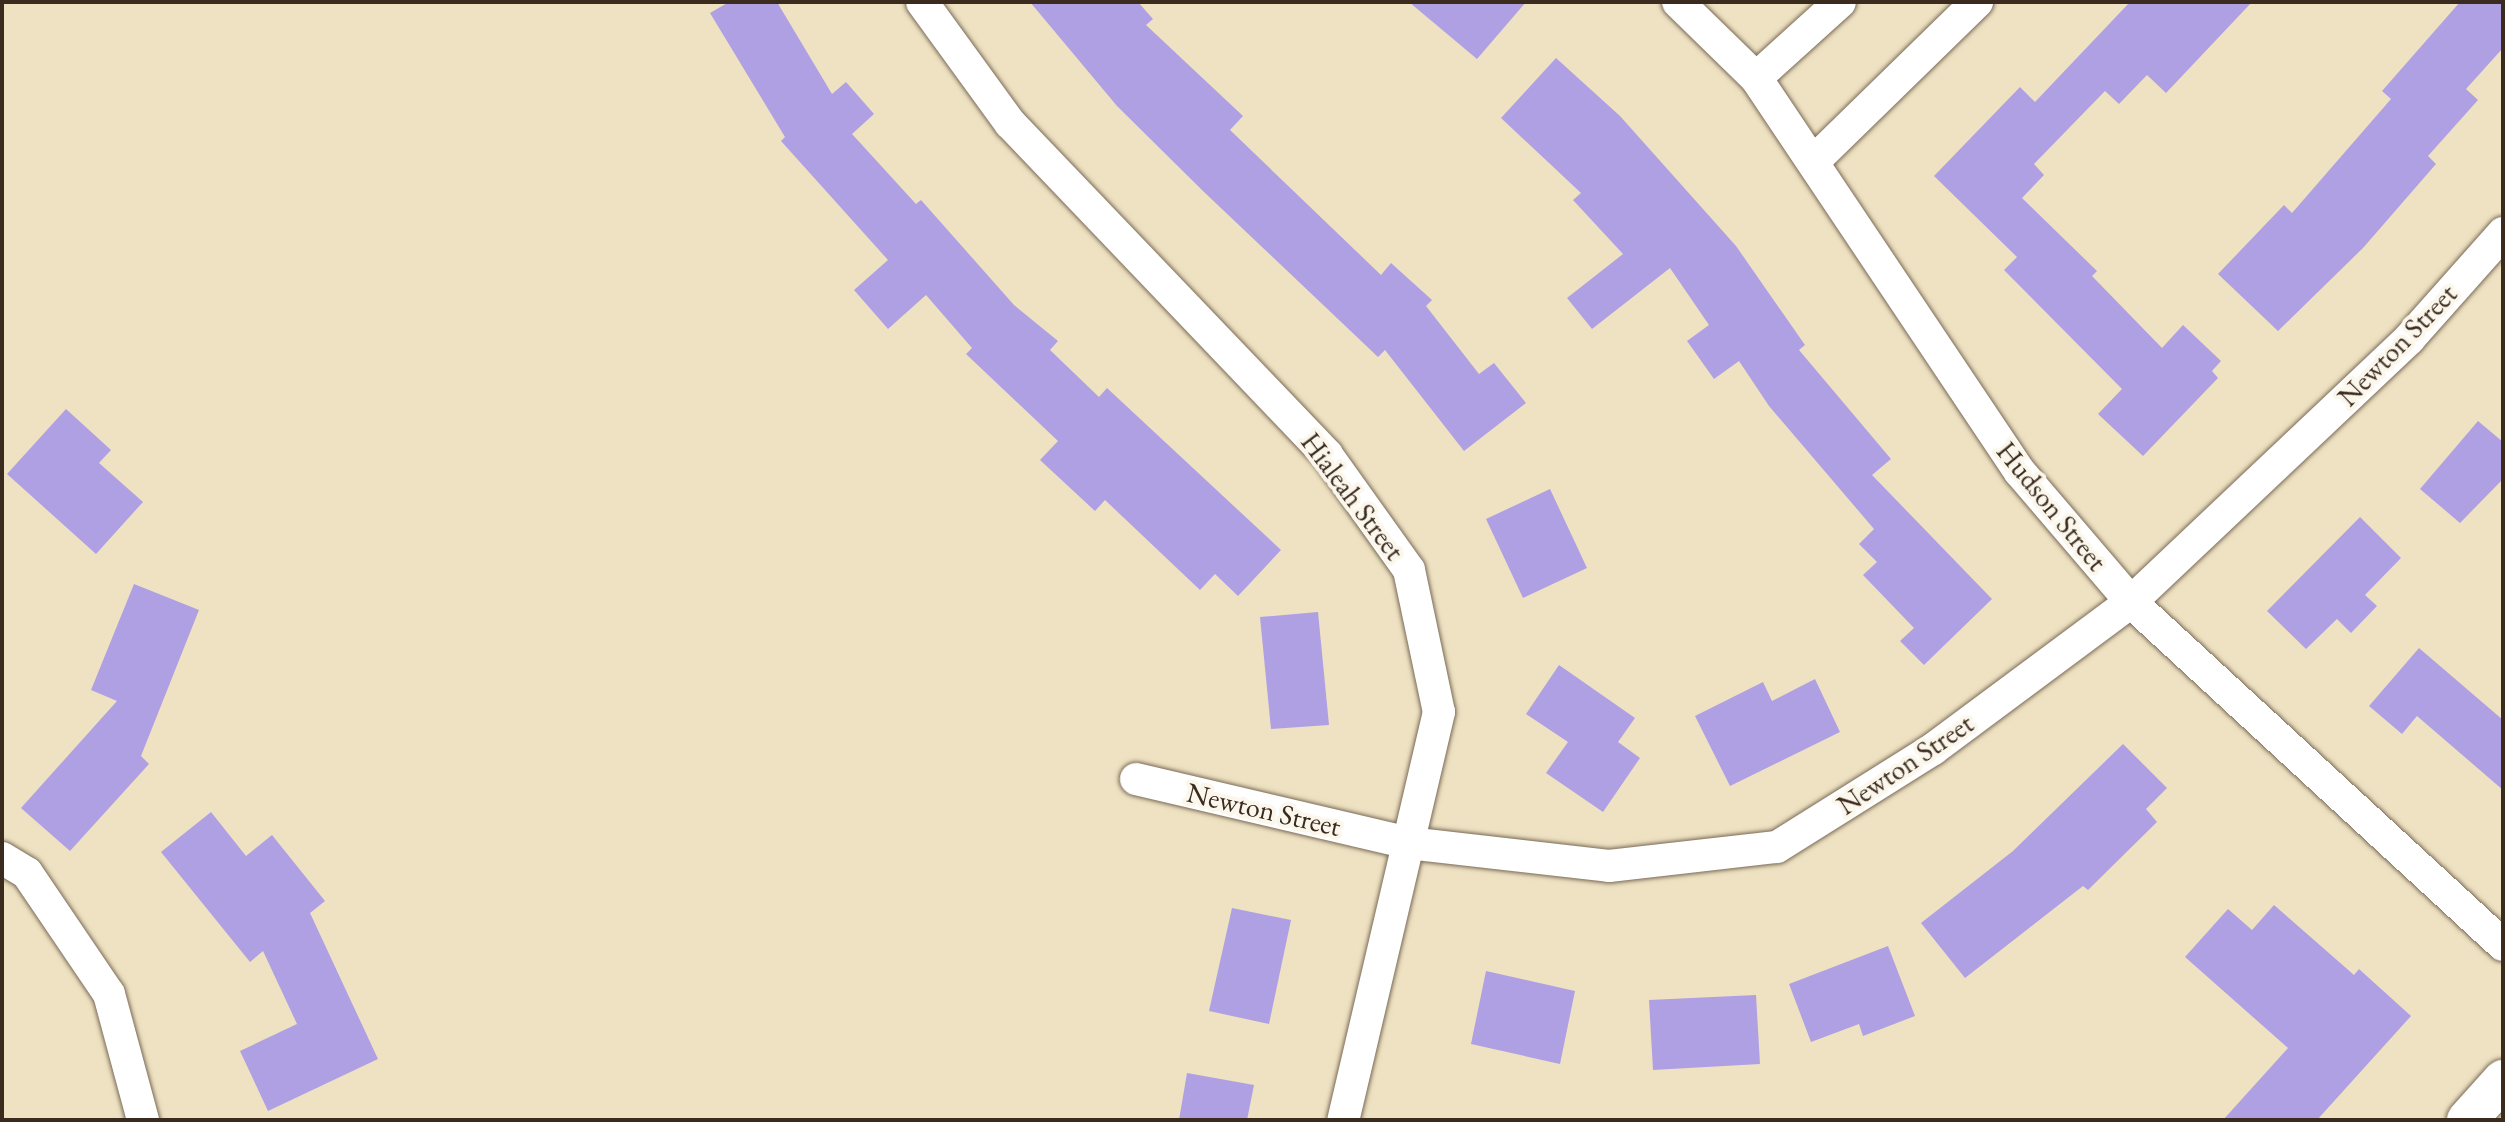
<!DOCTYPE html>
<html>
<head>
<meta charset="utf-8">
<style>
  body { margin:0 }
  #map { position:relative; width:2505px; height:1122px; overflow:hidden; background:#eee2c2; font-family:"EB Garamond",serif }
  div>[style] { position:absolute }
  .building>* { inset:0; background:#afa0e3 }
  .roads { filter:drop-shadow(0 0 2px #7a6a57) drop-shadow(0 0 2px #7a6a57) }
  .minor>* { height:32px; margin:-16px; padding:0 16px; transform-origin:16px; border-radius:16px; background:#fff }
  .tertiary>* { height:40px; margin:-20px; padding:0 20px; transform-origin:20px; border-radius:20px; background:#fff }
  span { translate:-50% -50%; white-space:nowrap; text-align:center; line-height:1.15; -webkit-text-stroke:8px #fbf7ec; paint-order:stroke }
  .street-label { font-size:28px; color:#3b2a1e }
  .frame { position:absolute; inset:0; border:4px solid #3b2a1e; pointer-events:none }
</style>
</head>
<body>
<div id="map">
  <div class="building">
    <i style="clip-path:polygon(729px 2px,777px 2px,832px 94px,846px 82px,874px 114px,852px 134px,916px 204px,921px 200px,1014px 305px,1058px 341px,1050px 350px,1099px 397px,1107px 388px,1281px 550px,1238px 596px,1215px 574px,1200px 590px,1105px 500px,1095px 511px,1040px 460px,1058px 441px,966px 354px,972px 348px,926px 295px,888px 329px,854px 290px,888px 260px,781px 141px,785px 137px,710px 13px)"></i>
    <i style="clip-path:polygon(1030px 2px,1138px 2px,1153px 19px,1146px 25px,1243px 116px,1230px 130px,1381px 275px,1391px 263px,1432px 300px,1426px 306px,1479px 374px,1494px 363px,1526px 403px,1464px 451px,1385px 350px,1378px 357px,1203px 191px,1117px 106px)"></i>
    <i style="clip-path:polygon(1409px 2px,1526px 2px,1477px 59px)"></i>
    <i style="clip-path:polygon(2130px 2px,2252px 2px,2166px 93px,2147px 75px,2119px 104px,2105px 91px,2034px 164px,2044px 175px,2022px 198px,2097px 271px,2092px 276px,2162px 348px,2183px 325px,2221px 361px,2212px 371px,2218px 378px,2143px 456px,2098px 414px,2122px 389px,2004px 270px,2017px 257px,1934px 176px,2020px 87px,2035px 102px)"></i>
    <i style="clip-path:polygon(2460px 2px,2503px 2px,2503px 48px,2466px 89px,2478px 100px,2428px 156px,2436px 164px,2363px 248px,2278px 331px,2218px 274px,2284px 205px,2292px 213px,2391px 99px,2382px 91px)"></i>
    <i style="clip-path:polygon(1556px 58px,1620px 116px,1736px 246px,1805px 345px,1799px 350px,1891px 459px,1872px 475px,1992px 599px,1924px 665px,1900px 641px,1914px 628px,1863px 575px,1877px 562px,1859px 544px,1874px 529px,1769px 406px,1739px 361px,1714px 379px,1687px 341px,1709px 325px,1670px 268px,1592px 329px,1567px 298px,1623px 254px,1573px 200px,1581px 193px,1501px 118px)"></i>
    <i style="clip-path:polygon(66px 409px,111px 450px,99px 463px,143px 502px,96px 554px,7px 474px)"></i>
    <i style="clip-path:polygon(2478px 421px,2503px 442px,2503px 479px,2460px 523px,2420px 489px)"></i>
    <i style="clip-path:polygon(1550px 489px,1587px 568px,1523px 598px,1486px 519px)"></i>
    <i style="clip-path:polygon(2360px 517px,2401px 558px,2365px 595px,2377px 606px,2351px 633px,2337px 619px,2306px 649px,2267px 611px)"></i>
    <i style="clip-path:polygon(134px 584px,199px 610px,141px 756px,149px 764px,70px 851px,21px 808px,117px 701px,91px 690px)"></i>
    <i style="clip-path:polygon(1318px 612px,1329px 725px,1271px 729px,1260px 617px)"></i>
    <i style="clip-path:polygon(2419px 648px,2503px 720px,2503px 790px,2417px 716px,2402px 734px,2369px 706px)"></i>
    <i style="clip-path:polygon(1559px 665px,1635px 718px,1618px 742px,1640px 758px,1603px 812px,1546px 773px,1568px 742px,1526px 714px)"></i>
    <i style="clip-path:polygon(1815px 679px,1840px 732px,1730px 786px,1695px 716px,1763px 682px,1772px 701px)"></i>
    <i style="clip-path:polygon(2123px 744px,2167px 788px,2146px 809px,2157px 822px,2088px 890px,2083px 886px,1965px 978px,1921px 923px,2013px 851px)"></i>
    <i style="clip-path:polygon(211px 812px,246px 856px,272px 835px,325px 901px,310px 913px,378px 1059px,268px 1111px,240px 1051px,297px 1024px,263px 951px,250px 962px,161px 852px)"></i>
    <i style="clip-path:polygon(2274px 905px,2354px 975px,2359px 969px,2411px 1016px,2317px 1120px,2223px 1120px,2288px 1048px,2185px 957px,2228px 909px,2252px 930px)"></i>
    <i style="clip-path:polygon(1232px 908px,1291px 920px,1269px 1024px,1209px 1011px)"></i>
    <i style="clip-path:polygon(1888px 946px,1915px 1016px,1863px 1036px,1859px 1024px,1811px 1042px,1789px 984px)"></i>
    <i style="clip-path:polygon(1486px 971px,1575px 991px,1560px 1064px,1471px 1044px)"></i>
    <i style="clip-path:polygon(1756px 995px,1760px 1064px,1653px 1070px,1649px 1000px)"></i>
    <i style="clip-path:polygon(1187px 1073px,1254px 1085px,1247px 1120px,1179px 1120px)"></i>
  </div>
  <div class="roads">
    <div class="minor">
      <i style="left:922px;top:2px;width:150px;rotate:54deg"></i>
      <i style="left:1010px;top:123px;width:459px;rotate:46.3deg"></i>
      <i style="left:1327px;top:455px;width:141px;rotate:54.5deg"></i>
      <i style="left:1409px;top:570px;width:145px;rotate:78.1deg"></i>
      <i style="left:1439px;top:712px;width:419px;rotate:103.2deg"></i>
      <i style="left:1678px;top:2px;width:109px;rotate:44.3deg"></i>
      <i style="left:1756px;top:78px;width:474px;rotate:56.2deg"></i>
      <i style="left:2020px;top:472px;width:171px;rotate:49.5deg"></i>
      <i style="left:2131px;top:602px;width:506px;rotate:42.68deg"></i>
      <i style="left:1756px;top:78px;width:113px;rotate:-42.1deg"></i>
      <i style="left:1814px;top:161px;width:228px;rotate:-44.3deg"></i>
      <i style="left:1136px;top:779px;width:279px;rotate:13.2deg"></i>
      <i style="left:1408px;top:843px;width:202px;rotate:6.5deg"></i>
      <i style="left:1609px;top:866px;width:169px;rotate:-6.5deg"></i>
      <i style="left:1777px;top:847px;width:184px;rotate:-32.1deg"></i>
      <i style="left:1933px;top:749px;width:247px;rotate:-36.6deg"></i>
      <i style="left:2131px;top:602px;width:383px;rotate:-43.4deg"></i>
      <i style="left:2409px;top:339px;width:142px;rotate:-48.4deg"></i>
      <i style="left:2px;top:858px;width:29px;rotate:31deg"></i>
      <i style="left:27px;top:873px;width:146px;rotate:55.9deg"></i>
      <i style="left:109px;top:994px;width:131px;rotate:74.9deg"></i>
    </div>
    <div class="tertiary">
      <i style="left:2467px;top:1120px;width:54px;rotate:-48deg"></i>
    </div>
  </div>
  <div class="street-label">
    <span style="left:2397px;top:345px;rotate:-46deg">Newton Street</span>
    <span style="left:1353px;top:496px;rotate:53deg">Hialeah Street</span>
    <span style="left:2052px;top:506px;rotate:51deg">Hudson Street</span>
    <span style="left:1905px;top:764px;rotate:-34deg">Newton Street</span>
    <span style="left:1264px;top:809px;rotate:13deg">Newton Street</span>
  </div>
  <div class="frame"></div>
</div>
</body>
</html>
